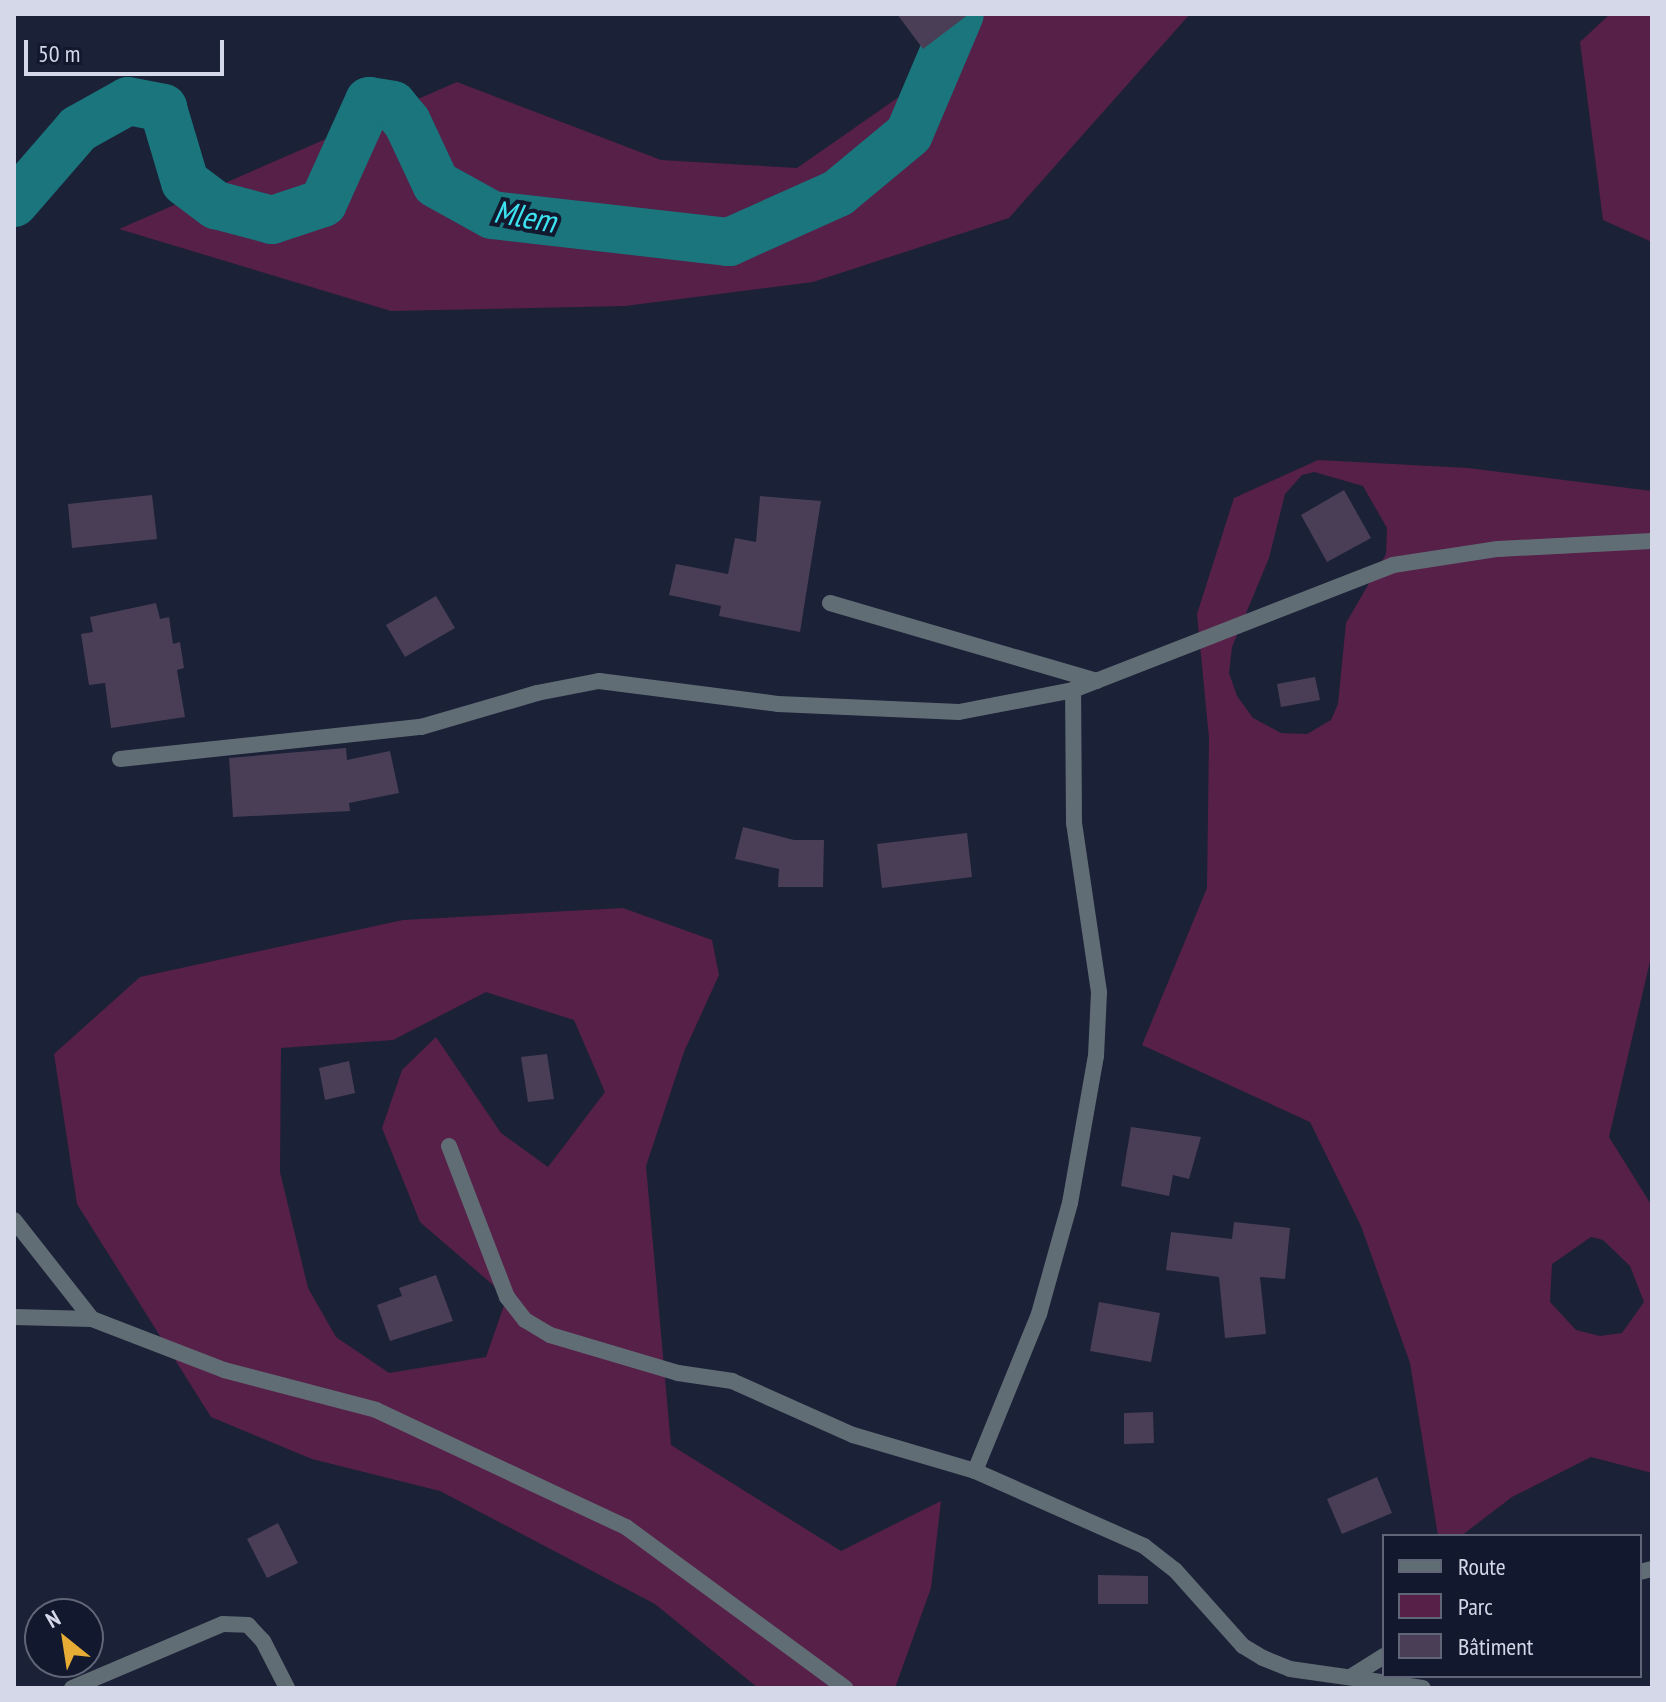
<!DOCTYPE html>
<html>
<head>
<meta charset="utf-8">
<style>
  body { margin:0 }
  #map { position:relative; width:1666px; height:1702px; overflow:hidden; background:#1b2137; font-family:"PT Sans Narrow",sans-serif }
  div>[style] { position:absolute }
  .green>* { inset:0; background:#562048 }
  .river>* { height:48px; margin:-24px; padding:0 24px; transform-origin:24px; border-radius:24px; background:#1a757c }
  .building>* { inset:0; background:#493e56 }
  .street>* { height:16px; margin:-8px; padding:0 8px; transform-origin:8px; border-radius:8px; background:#616d75 }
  span { translate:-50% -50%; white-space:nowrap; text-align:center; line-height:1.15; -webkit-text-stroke:8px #12182d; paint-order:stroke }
  .water-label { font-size:32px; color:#3de2f1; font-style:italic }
  .frame { position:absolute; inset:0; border:16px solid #d4d8e8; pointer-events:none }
  .legend { position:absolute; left:1382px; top:1534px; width:260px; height:144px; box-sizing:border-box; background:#12182d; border:2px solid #606578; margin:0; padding:10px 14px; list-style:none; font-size:24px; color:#d4d8e8 }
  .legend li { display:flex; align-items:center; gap:16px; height:40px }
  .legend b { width:40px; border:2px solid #606578 }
  .north { position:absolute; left:24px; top:1598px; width:80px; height:80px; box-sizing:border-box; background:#12182d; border:2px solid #606578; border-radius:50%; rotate:330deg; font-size:22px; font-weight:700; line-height:32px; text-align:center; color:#d4d8e8 }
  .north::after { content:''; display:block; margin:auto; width:28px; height:36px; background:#e6ac36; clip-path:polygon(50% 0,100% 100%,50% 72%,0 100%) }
  .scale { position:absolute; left:24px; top:40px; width:200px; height:36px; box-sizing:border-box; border:4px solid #d4d8e8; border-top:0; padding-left:10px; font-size:24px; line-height:28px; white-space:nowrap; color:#d4d8e8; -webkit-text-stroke:6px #12182d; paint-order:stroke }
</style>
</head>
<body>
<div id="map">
  <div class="green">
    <i style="clip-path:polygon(985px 14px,1190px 14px,1009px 218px,813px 282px,625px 306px,391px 311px,119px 229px,457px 82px,661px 160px,797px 168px,939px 69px)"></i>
    <i style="clip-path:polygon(1610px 14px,1652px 14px,1652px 242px,1603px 220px,1580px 42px)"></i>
    <i style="clip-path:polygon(evenodd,1318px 460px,1468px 468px,1652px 491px,1652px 953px,1609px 1137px,1652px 1206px,1652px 1473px,1591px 1457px,1512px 1497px,1461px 1536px,1438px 1536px,1410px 1363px,1361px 1226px,1310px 1122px,1142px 1045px,1207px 888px,1209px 738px,1197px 614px,1234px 498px,1318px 460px,1314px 472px,1363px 486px,1387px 528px,1386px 554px,1346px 623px,1338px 704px,1331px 720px,1307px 734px,1281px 733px,1253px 718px,1237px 696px,1229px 673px,1232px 647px,1269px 558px,1285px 494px,1302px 475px,1314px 472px,1318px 460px,1591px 1237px,1603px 1240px,1630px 1266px,1644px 1302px,1622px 1333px,1600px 1336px,1576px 1330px,1550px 1302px,1552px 1264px,1591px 1237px)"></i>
    <i style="clip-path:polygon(evenodd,623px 908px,712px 940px,719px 975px,684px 1052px,646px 1166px,671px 1445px,841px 1551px,941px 1501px,931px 1588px,895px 1688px,758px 1688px,655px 1604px,440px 1491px,312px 1459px,211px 1417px,77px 1204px,54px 1054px,140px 977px,403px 920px,623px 908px,486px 992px,574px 1020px,605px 1092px,548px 1167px,501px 1133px,436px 1037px,402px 1070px,382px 1128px,420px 1222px,507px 1297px,486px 1357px,389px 1373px,336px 1337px,308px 1288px,280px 1172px,281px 1048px,393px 1040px,486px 992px)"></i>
  </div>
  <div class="river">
    <i style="left:14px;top:203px;width:98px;rotate:-49.1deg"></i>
    <i style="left:78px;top:129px;width:57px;rotate:-29.2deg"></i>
    <i style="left:128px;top:101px;width:36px;rotate:11deg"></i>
    <i style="left:163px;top:108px;width:77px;rotate:73.4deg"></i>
    <i style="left:185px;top:182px;width:39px;rotate:37deg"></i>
    <i style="left:216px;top:205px;width:58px;rotate:15deg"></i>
    <i style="left:272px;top:220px;width:54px;rotate:-18.4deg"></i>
    <i style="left:323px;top:203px;width:112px;rotate:-65.7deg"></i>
    <i style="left:369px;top:101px;width:24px;rotate:9deg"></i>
    <i style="left:393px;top:105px;width:22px;rotate:51deg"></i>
    <i style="left:407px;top:122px;width:68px;rotate:64.9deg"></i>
    <i style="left:436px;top:184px;width:64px;rotate:29deg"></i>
    <i style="left:492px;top:215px;width:239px;rotate:6.5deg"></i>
    <i style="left:729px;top:242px;width:120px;rotate:-24.2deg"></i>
    <i style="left:838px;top:193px;width:92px;rotate:-39.7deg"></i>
    <i style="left:909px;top:134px;width:130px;rotate:-67deg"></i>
  </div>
  <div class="building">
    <i style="clip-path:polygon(897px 14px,969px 14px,923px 49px)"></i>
    <i style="clip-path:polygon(1344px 490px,1371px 538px,1327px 562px,1301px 515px)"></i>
    <i style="clip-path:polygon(152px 495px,157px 539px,72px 548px,68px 504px)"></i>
    <i style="clip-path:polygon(760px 496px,821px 501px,800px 632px,719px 616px,721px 606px,669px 595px,676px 564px,728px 574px,735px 538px,756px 542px)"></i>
    <i style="clip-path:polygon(436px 596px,455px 628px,405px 657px,386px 625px)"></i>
    <i style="clip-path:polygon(156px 603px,160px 619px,169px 617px,173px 644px,180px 642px,184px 668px,177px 670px,185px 717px,111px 728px,105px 683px,89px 685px,81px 634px,93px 632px,90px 617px)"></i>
    <i style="clip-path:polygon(1315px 677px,1320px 700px,1281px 707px,1277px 684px)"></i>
    <i style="clip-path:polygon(346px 748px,347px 760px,390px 751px,399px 793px,349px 803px,350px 811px,233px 817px,229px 758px)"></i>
    <i style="clip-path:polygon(743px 827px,794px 840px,824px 840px,823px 887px,778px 887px,779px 869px,735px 859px)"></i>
    <i style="clip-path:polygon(967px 833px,972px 877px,882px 888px,877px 844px)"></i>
    <i style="clip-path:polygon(547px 1054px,554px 1099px,528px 1102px,521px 1057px)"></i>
    <i style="clip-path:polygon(349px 1061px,355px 1093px,325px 1100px,319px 1068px)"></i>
    <i style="clip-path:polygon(1131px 1127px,1201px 1137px,1189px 1179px,1173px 1175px,1169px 1196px,1121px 1186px)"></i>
    <i style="clip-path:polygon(1234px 1222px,1290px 1228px,1285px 1279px,1260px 1277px,1266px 1334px,1225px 1338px,1219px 1277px,1166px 1270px,1171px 1232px,1232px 1239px)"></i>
    <i style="clip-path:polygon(436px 1275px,453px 1321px,390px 1341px,377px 1305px,402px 1296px,399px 1288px)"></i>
    <i style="clip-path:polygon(1099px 1302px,1160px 1313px,1151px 1362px,1090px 1351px)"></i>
    <i style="clip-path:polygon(1153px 1412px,1154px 1443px,1124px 1444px,1124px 1413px)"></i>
    <i style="clip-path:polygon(1377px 1477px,1392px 1513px,1342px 1534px,1327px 1499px)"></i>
    <i style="clip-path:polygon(278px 1523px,298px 1563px,267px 1578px,247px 1539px)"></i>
    <i style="clip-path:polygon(1098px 1575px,1148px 1576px,1148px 1604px,1098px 1604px)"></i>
  </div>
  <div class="street">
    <i style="left:830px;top:603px;width:278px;rotate:16.3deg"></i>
    <i style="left:120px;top:759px;width:303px;rotate:-6.1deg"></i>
    <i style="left:421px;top:727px;width:121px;rotate:-16.3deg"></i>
    <i style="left:537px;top:693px;width:63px;rotate:-11deg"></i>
    <i style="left:599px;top:681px;width:180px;rotate:7.3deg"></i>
    <i style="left:778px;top:704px;width:181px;rotate:2.5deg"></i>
    <i style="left:959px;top:712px;width:116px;rotate:-10.9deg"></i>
    <i style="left:1073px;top:690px;width:344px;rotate:-21.3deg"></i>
    <i style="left:1393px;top:565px;width:106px;rotate:-8.7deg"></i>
    <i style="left:1498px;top:549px;width:154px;rotate:-3deg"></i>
    <i style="left:449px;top:1146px;width:162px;rotate:69deg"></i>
    <i style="left:507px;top:1297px;width:29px;rotate:52deg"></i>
    <i style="left:525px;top:1320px;width:29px;rotate:31deg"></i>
    <i style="left:550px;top:1335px;width:134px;rotate:16.5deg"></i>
    <i style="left:678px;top:1373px;width:55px;rotate:8.4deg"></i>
    <i style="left:732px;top:1381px;width:133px;rotate:24.1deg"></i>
    <i style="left:853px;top:1435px;width:127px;rotate:16.4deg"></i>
    <i style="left:975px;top:1471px;width:185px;rotate:23.9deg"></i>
    <i style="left:1144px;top:1546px;width:39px;rotate:38deg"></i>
    <i style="left:1175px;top:1570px;width:102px;rotate:48.2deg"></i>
    <i style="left:1243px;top:1646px;width:23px;rotate:31deg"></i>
    <i style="left:1263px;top:1658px;width:29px;rotate:22deg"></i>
    <i style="left:1290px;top:1669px;width:134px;rotate:8.1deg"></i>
    <i style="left:14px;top:1220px;width:126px;rotate:51.8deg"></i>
    <i style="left:14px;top:1317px;width:78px;rotate:1.5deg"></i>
    <i style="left:92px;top:1319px;width:142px;rotate:21.1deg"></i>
    <i style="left:224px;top:1370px;width:157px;rotate:14.7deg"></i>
    <i style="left:376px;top:1410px;width:276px;rotate:25.1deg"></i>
    <i style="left:626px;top:1527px;width:272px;rotate:36.3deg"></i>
    <i style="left:975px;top:1471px;width:170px;rotate:-67.8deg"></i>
    <i style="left:1039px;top:1314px;width:115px;rotate:-74.4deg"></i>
    <i style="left:1070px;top:1203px;width:149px;rotate:-80deg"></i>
    <i style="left:1096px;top:1056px;width:64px;rotate:-87.3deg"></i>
    <i style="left:1099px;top:992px;width:171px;rotate:-98.4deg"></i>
    <i style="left:1074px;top:823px;width:133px;rotate:-90.4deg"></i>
    <i style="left:1640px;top:1572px;width:12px;rotate:-14deg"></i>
    <i style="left:1352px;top:1676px;width:38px;rotate:-32deg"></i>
    <i style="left:72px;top:1688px;width:164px;rotate:-23deg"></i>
    <i style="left:223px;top:1624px;width:25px;rotate:2deg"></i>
    <i style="left:248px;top:1625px;width:22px;rotate:47deg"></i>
    <i style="left:263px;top:1641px;width:53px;rotate:62.9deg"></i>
  </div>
  <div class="water-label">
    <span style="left:525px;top:216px;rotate:10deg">Mlem</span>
  </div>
  <div class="frame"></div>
  <ul class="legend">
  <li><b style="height:10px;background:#616d75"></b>Route</li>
  <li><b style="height:22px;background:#562048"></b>Parc</li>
  <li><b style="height:22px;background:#493e56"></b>Bâtiment</li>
  </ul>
  <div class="north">N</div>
  <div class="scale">50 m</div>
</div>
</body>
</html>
